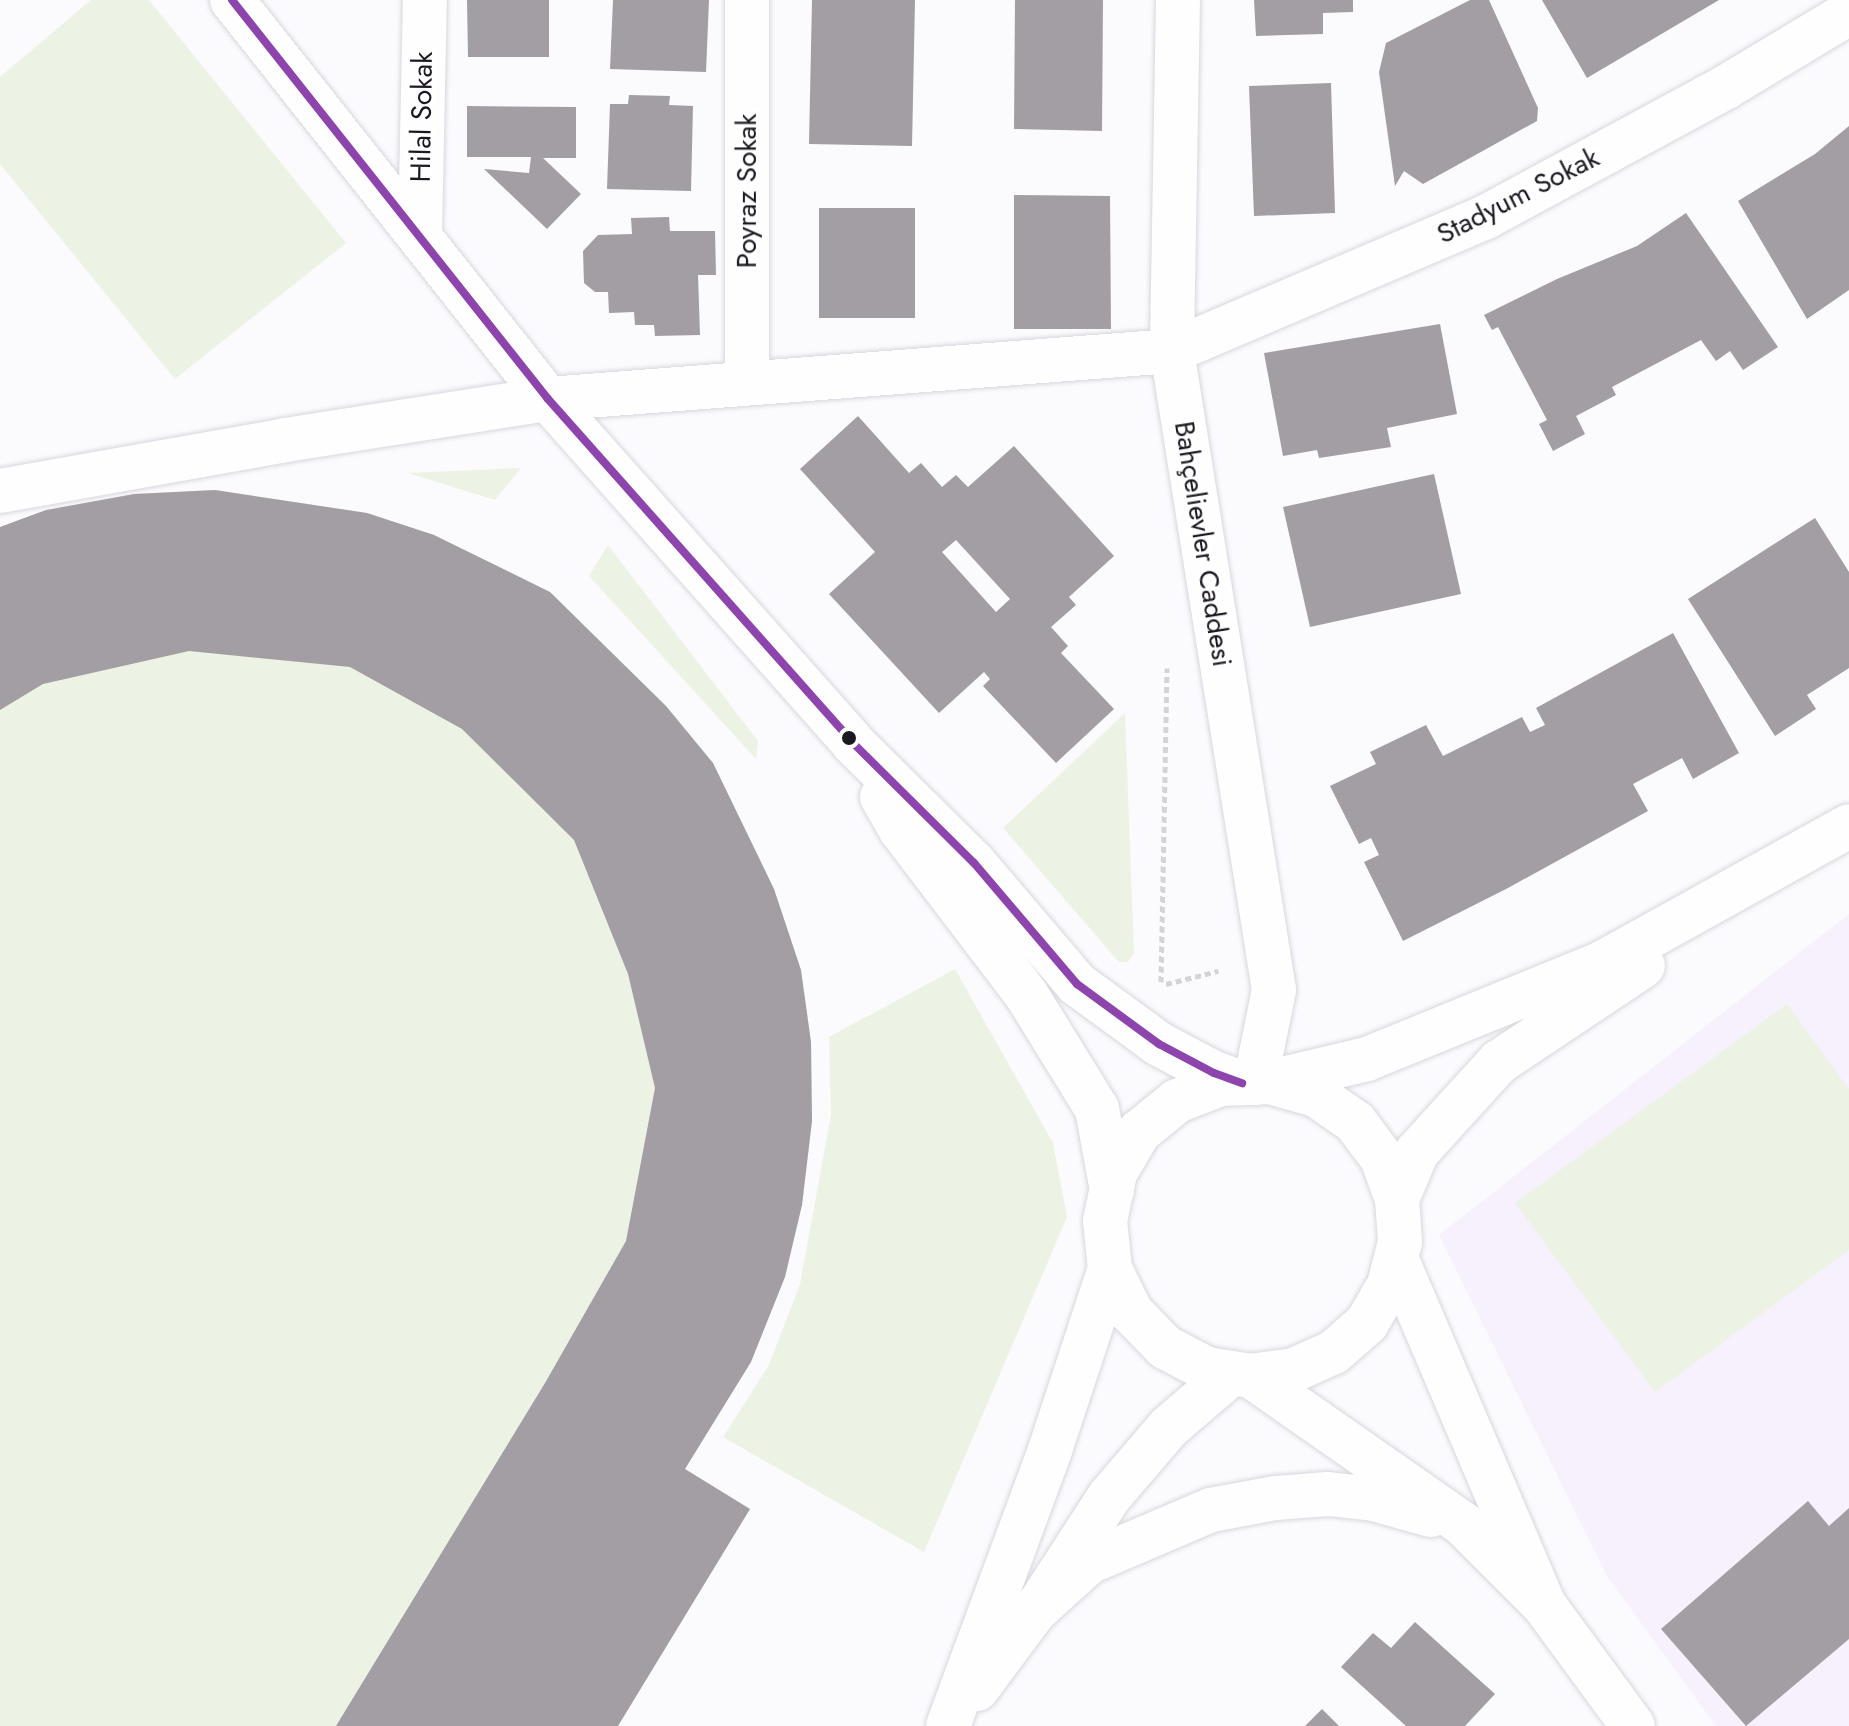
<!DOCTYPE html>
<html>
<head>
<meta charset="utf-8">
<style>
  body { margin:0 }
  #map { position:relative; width:1849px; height:1726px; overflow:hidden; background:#fbfafd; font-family:Jost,sans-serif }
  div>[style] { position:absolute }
  .built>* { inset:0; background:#f6f1fd }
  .green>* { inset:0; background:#ecf3e4 }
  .building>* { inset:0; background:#a29ea3 }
  .path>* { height:5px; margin-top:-2.5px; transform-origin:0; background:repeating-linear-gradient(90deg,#d4d3d5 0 6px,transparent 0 10px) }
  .roads { filter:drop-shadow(0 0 2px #d9d6dd) drop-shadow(0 0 2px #d9d6dd) }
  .minor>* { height:44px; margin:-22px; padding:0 22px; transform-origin:22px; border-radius:22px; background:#fefeff }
  .secondary>* { height:44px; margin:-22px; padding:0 22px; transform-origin:22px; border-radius:22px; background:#fefeff }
  .bus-1>* { height:8px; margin:-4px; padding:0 4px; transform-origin:4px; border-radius:4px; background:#8e44ad }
  .dots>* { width:22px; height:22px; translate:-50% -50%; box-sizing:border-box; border:4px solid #fff; border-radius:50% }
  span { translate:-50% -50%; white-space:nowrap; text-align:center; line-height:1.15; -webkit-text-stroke:8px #fff; paint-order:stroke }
  .street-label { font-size:28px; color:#1c1821 }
</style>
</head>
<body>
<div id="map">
  <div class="built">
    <i style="clip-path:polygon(1849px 914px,1849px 1726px,1716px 1726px,1607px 1576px,1439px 1235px)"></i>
  </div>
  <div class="green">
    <i style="clip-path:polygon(91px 0,149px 0,346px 243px,175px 379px,0 164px,0 77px)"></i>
    <i style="clip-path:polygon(521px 468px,495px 500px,408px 473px)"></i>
    <i style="clip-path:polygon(215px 490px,367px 513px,434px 535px,550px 592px,666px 706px,713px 763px,774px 889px,801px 970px,811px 1042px,812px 1121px,802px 1205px,785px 1277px,685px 1469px,750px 1509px,618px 1726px,0 1726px,0 527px,46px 510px,134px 494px)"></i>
    <i style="clip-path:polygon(608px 545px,758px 741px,756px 759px,589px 576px)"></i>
    <i style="clip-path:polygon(1125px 713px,1134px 953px,1128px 962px,1119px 962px,1003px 828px)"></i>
    <i style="clip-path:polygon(955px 969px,1053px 1143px,1067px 1217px,924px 1552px,723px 1437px,769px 1365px,800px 1284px,831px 1115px,829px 1037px)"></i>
    <i style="clip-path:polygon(1787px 1004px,1849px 1089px,1849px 1250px,1655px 1392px,1515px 1203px)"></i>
  </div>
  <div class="building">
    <i style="clip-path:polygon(467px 0,549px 0,549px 57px,468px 57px)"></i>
    <i style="clip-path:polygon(613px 0,709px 0,706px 72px,610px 69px)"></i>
    <i style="clip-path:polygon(812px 0,915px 0,912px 146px,809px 144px)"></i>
    <i style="clip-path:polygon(1015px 0,1103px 0,1102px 131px,1014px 129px)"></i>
    <i style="clip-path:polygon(1254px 0,1353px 0,1353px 12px,1323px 13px,1323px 34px,1256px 36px)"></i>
    <i style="clip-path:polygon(1470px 0,1489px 0,1538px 108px,1537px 121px,1423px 184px,1404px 171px,1395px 186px,1379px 72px,1386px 43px)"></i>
    <i style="clip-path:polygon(1542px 0,1719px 0,1587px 78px)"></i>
    <i style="clip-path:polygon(1331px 83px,1335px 213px,1254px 216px,1249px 86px)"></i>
    <i style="clip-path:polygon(629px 95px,670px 96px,669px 105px,693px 106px,691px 191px,607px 189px,610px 104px,628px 104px)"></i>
    <i style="clip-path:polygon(467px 106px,576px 107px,576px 158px,543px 158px,581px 194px,547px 229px,484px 169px,529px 173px,531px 157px,467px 157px)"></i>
    <i style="clip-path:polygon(1849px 126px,1849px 290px,1807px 319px,1738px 201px,1815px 154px)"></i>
    <i style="clip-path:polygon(1014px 195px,1110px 196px,1111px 329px,1014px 329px)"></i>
    <i style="clip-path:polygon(819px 208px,915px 208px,915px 318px,819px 318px)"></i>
    <i style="clip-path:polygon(1686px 213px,1778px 347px,1743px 370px,1730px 351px,1716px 361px,1701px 340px,1612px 387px,1616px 395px,1576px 416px,1585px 434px,1553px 451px,1539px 424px,1547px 420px,1498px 327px,1492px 330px,1484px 315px,1557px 279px,1637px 246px)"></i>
    <i style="clip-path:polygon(669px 217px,670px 231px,715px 231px,716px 275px,698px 275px,700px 335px,655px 336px,654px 325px,635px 325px,634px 312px,609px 313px,608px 292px,595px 292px,584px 283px,583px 251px,598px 235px,632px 234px,631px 218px)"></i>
    <i style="clip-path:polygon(1440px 324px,1457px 414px,1387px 428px,1391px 447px,1319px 458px,1317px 450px,1283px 456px,1264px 353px)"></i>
    <i style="clip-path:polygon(evenodd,858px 416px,909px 473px,921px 463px,942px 487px,956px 475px,968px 487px,1014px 446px,1114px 556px,1069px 597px,1076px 605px,1051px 627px,1068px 646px,1061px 653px,1114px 709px,1056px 763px,983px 686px,990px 679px,984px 672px,939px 713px,829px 594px,875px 552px,800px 469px,858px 416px,956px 540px,1010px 599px,996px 612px,942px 552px,956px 540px)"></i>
    <i style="clip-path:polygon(1434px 474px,1461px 594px,1310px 627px,1283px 507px)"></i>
    <i style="clip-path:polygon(215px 490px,367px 513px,434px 535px,550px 592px,666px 706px,713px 763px,774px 889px,801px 970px,811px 1042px,812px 1121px,802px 1205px,785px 1277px,751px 1362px,685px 1469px,750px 1509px,618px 1726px,336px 1726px,545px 1383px,626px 1241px,655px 1088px,628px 974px,574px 840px,462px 729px,350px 667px,189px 651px,43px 684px,0 710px,0 527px,46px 510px,134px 494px)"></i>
    <i style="clip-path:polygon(1815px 518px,1849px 572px,1849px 668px,1807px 695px,1816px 709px,1775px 736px,1688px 599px)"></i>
    <i style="clip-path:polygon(1673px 633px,1739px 753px,1693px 779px,1682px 758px,1633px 784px,1648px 811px,1508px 888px,1403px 941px,1364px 862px,1379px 855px,1371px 838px,1359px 844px,1330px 786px,1376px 764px,1370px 752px,1426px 725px,1443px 756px,1522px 717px,1530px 732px,1545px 725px,1536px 708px)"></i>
    <i style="clip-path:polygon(1808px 1501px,1829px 1526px,1849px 1508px,1849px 1639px,1746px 1726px,1661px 1629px)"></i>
    <i style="clip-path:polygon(1415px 1622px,1495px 1694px,1465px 1726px,1406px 1726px,1341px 1667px,1373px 1633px,1391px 1648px)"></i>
    <i style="clip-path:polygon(1322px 1709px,1339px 1726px,1305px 1726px)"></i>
  </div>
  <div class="path">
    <i style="left:1161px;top:982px;width:314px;rotate:-88.9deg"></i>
    <i style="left:1166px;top:984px;width:54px;rotate:-14deg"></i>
  </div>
  <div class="roads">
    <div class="minor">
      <i style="left:747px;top:0;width:383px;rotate:90deg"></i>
      <i style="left:1178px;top:0;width:351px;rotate:91deg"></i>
      <i style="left:1172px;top:351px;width:647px;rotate:80.93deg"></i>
      <i style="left:1274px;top:990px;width:95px;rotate:101.5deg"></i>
      <i style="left:420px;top:233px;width:233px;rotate:-88.8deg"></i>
      <i style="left:0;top:491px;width:290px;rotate:-10.1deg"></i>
      <i style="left:285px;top:440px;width:266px;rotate:-8.9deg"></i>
      <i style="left:548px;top:399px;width:626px;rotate:-4.4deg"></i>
      <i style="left:1172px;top:351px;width:341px;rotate:-23.1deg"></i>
      <i style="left:1486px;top:217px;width:273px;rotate:-28.4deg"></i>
      <i style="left:1726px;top:87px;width:144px;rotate:-31deg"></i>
    </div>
    <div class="secondary">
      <i style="left:232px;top:0;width:509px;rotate:51.62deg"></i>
      <i style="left:548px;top:399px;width:458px;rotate:48.4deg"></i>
      <i style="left:852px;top:742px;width:172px;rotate:44.8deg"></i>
      <i style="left:974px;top:863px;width:159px;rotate:49.6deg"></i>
      <i style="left:1077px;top:984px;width:102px;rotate:36.2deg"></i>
      <i style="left:1159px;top:1044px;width:62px;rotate:27.8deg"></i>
      <i style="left:1214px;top:1073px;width:30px;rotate:20deg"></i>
      <i style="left:882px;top:797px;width:38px;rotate:60deg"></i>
      <i style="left:901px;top:830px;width:206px;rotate:52.7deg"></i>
      <i style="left:1026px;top:994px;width:135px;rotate:58.3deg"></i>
      <i style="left:1097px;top:1109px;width:83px;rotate:79.6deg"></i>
      <i style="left:1270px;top:1082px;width:48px;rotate:15.8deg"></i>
      <i style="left:1316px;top:1095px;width:47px;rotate:34.7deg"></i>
      <i style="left:1355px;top:1122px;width:45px;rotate:53.1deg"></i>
      <i style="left:1382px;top:1158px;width:44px;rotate:69.9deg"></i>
      <i style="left:1397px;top:1199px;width:43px;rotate:86deg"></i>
      <i style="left:1400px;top:1242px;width:44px;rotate:104.3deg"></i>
      <i style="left:1389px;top:1285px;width:44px;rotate:120.1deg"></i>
      <i style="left:1367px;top:1323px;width:44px;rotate:138.7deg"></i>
      <i style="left:1334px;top:1352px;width:44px;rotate:155.8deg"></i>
      <i style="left:1294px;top:1370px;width:43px;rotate:172.1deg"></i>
      <i style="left:1251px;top:1376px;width:45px;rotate:-171deg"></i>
      <i style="left:1207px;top:1369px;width:47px;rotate:-152.4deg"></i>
      <i style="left:1165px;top:1347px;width:49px;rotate:-134.2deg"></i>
      <i style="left:1131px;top:1312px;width:48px;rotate:-116deg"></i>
      <i style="left:1110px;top:1269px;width:48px;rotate:-95.9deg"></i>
      <i style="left:1105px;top:1221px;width:49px;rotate:-78.2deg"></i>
      <i style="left:1115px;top:1173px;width:48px;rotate:-59.7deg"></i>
      <i style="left:1139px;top:1132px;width:49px;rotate:-39.2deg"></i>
      <i style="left:1177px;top:1101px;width:47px;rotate:-21.1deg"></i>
      <i style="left:1221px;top:1084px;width:49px;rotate:-2.3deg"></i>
      <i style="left:1270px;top:1082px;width:100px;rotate:-13.3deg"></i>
      <i style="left:1367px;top:1059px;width:254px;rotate:-22.2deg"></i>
      <i style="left:1602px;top:963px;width:282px;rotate:-29deg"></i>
      <i style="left:1397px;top:1199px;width:51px;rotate:-66.9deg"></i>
      <i style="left:1417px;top:1152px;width:122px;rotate:-47.7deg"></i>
      <i style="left:1499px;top:1062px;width:173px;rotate:-33.7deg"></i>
      <i style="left:1251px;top:1376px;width:259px;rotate:34.9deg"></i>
      <i style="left:1463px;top:1524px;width:115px;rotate:45deg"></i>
      <i style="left:1544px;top:1605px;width:377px;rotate:-113.1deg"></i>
      <i style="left:1544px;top:1605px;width:150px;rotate:53.7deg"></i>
      <i style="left:1035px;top:1611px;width:73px;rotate:-42.2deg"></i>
      <i style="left:1089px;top:1562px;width:133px;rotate:-23.1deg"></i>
      <i style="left:1211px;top:1510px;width:66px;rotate:-10.5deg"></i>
      <i style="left:1276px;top:1498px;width:52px;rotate:-4.4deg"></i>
      <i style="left:1328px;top:1494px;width:46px;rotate:6.2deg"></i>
      <i style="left:1374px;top:1499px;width:59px;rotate:15.7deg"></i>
      <i style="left:977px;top:1689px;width:97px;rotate:-53.4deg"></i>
      <i style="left:1035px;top:1611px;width:136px;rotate:-57deg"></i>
      <i style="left:1109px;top:1497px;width:92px;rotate:-49.4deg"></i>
      <i style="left:1169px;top:1427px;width:83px;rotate:-40.6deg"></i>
      <i style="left:948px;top:1726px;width:294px;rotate:-69.7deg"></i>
      <i style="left:1050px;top:1450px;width:191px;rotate:-71.7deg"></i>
    </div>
  </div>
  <div class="bus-1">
    <i style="left:232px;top:0;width:509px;rotate:51.62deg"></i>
    <i style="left:548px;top:399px;width:458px;rotate:48.4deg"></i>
    <i style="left:852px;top:742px;width:172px;rotate:44.8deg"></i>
    <i style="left:974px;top:863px;width:159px;rotate:49.6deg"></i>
    <i style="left:1077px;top:984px;width:102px;rotate:36.2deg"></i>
    <i style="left:1159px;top:1044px;width:62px;rotate:27.8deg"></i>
    <i style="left:1214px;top:1073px;width:30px;rotate:20deg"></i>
  </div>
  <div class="dots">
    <i style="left:849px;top:738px;background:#1c1821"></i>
  </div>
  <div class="street-label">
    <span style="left:422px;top:117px;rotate:-89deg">Hilal Sokak</span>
    <span style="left:747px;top:191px;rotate:-90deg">Poyraz Sokak</span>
    <span style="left:1518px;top:196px;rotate:-27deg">Stadyum Sokak</span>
    <span style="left:1203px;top:544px;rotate:81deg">Bahçelievler Caddesi</span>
  </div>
</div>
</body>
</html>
